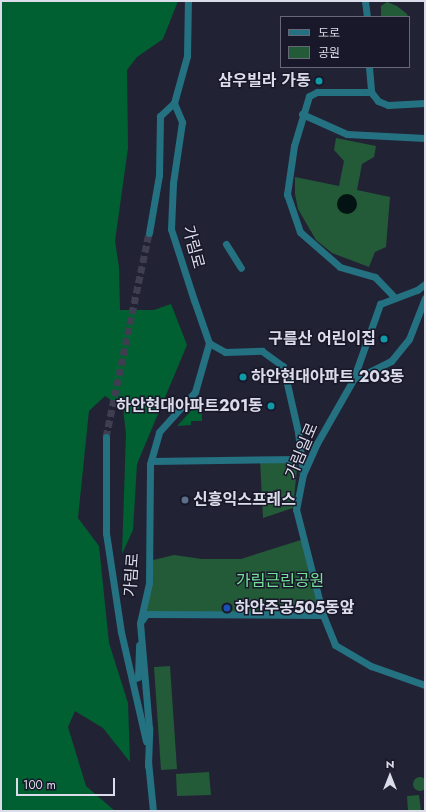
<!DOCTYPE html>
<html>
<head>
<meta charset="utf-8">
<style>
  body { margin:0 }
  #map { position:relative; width:426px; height:812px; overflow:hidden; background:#222235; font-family:Jost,"Noto Sans KR",sans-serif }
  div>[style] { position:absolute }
  .green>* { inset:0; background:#235a37 }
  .round { border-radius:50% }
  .forest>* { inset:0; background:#006031 }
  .water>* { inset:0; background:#031212 }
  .minor-tunnel>* { height:7px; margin-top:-3.5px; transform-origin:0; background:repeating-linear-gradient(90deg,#3e3e50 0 7px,transparent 0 10.5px) }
  .minor>* { height:7px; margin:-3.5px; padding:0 3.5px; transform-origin:3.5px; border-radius:3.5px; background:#247181 }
  .dots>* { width:11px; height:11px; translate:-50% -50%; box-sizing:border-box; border:2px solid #18182a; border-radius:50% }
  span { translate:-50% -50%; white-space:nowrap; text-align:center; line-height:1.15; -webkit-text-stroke:3px #18182a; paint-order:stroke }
  .poi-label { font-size:16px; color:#dcddea; font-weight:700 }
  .right { translate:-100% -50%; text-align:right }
  .left { translate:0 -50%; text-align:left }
  .street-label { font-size:16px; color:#dcddea }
  .park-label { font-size:16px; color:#77e19b }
  .frame { position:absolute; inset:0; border:2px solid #dcddea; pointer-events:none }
  .legend { position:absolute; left:280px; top:16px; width:130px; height:52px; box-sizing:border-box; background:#18182a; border:1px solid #666777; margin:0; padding:5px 7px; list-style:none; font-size:12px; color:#dcddea }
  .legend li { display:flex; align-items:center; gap:8px; height:20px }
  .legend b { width:20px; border:1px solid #666777 }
  .north { position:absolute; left:370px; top:756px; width:40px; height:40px; -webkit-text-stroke:3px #18182a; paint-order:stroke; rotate:0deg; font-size:11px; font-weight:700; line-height:16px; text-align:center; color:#dcddea }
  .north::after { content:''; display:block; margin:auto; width:14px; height:18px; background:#dcddea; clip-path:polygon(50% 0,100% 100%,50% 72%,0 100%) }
  .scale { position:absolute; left:16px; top:778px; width:99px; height:18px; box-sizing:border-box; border:2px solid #dcddea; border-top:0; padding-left:5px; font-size:12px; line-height:14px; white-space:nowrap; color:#dcddea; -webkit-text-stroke:3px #18182a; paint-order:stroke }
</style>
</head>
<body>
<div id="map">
  <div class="green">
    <i style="clip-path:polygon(387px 2px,397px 6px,407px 14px,408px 17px,381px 17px,381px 6px)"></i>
    <i style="clip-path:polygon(336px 138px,376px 146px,374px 157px,362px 164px,357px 190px,390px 197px,386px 247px,375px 252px,369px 267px,332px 253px,316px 240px,298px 209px,295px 194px,295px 177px,339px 186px,344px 161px,334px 150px)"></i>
    <i style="clip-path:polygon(298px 459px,293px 508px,263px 518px,260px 460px)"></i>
    <i style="clip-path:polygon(304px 539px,323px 615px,146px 614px,149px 561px,174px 555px,202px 559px,241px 559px)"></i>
    <i style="clip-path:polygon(170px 666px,177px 769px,161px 770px,154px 667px)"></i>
    <i style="clip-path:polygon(209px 772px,211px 795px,177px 796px,176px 774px)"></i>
    <i class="round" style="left:413px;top:777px;width:14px;height:14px"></i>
    <i style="clip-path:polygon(419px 795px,421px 811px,408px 811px,407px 796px)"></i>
  </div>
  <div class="forest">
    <i style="clip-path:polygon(1px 1px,178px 1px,163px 39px,137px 57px,127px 70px,128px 148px,115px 241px,119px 267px,120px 310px,154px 310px,171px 304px,187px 345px,137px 464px,133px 530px,122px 554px,126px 434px,123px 408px,105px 396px,89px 411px,78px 518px,99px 546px,109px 643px,128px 703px,130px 762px,103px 728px,75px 711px,68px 727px,86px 786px,115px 811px,1px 811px)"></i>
    <i style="clip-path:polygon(202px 399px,202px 421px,191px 421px,191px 425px,177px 426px)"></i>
  </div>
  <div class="water">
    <i class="round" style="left:337px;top:194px;width:20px;height:20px"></i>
  </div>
  <div class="minor-tunnel">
    <i style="left:106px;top:437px;width:208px;rotate:-78.1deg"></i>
  </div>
  <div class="minor">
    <i style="left:365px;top:1px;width:16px;rotate:83deg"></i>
    <i style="left:369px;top:67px;width:25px;rotate:85deg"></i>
    <i style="left:371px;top:92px;width:11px;rotate:52deg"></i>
    <i style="left:378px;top:101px;width:11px;rotate:22deg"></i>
    <i style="left:388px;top:105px;width:37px;rotate:-3deg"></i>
    <i style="left:371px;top:92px;width:54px;rotate:180deg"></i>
    <i style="left:317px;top:92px;width:9px;rotate:153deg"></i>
    <i style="left:309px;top:96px;width:52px;rotate:106.7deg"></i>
    <i style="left:294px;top:146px;width:49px;rotate:98.3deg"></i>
    <i style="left:287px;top:194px;width:40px;rotate:71.1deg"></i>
    <i style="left:300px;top:232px;width:53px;rotate:41.2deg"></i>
    <i style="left:340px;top:267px;width:36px;rotate:16deg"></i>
    <i style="left:375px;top:277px;width:29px;rotate:46deg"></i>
    <i style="left:174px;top:103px;width:49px;rotate:-74.5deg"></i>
    <i style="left:187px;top:56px;width:55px;rotate:-89deg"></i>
    <i style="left:302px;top:114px;width:49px;rotate:24deg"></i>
    <i style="left:347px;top:134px;width:78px;rotate:2.9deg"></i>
    <i style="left:149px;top:233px;width:59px;rotate:-80.2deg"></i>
    <i style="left:159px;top:175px;width:59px;rotate:-89deg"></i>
    <i style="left:160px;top:116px;width:19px;rotate:-43deg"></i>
    <i style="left:174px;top:103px;width:21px;rotate:67deg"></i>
    <i style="left:182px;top:122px;width:62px;rotate:98.4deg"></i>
    <i style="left:173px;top:183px;width:46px;rotate:92.5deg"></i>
    <i style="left:171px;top:229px;width:75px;rotate:72.1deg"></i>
    <i style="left:194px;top:300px;width:46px;rotate:70.8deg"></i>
    <i style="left:209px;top:343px;width:18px;rotate:29deg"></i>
    <i style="left:225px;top:352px;width:37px;rotate:-2deg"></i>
    <i style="left:262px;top:351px;width:26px;rotate:36deg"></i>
    <i style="left:283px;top:366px;width:68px;rotate:77.2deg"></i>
    <i style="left:298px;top:432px;width:42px;rotate:83.2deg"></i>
    <i style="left:226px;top:244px;width:28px;rotate:58deg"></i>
    <i style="left:425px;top:298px;width:44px;rotate:111.3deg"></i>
    <i style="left:409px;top:339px;width:28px;rotate:129deg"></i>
    <i style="left:391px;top:361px;width:42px;rotate:153.4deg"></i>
    <i style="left:353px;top:380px;width:73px;rotate:119.7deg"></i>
    <i style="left:317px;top:443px;width:34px;rotate:114deg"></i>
    <i style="left:303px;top:474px;width:36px;rotate:101deg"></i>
    <i style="left:296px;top:509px;width:109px;rotate:75.7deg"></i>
    <i style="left:323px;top:615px;width:32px;rotate:68deg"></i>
    <i style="left:335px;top:645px;width:42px;rotate:30.3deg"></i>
    <i style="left:371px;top:666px;width:57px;rotate:19.4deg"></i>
    <i style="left:353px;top:380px;width:81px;rotate:-70.4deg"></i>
    <i style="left:380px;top:304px;width:40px;rotate:-21deg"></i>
    <i style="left:417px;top:290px;width:10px;rotate:-37deg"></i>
    <i style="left:106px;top:437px;width:96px;rotate:90deg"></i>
    <i style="left:106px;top:533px;width:100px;rotate:81.4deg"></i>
    <i style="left:121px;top:632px;width:112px;rotate:77.1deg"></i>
    <i style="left:151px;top:461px;width:150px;rotate:-0.8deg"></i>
    <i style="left:142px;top:620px;width:7px;rotate:-56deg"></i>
    <i style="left:146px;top:614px;width:177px;rotate:0.3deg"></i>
    <i style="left:132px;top:680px;width:7px;rotate:-27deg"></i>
    <i style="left:138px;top:677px;width:32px;rotate:-88deg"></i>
    <i style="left:148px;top:761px;width:50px;rotate:84.3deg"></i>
    <i style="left:148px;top:766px;width:38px;rotate:-88deg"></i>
    <i style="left:149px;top:728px;width:105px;rotate:-94.9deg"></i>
    <i style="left:140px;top:623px;width:41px;rotate:-77.3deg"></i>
    <i style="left:149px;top:583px;width:119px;rotate:-89.5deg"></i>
    <i style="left:150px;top:464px;width:33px;rotate:-74deg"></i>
    <i style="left:159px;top:432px;width:54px;rotate:-48deg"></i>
    <i style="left:195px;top:392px;width:51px;rotate:-74.1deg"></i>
  </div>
  <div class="dots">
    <i style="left:319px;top:81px;background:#0f9aa8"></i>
    <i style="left:384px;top:339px;background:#0f9aa8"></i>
    <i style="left:243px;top:377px;background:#0f9aa8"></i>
    <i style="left:271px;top:406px;background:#0f9aa8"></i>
    <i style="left:185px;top:500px;background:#5c6f8a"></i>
    <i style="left:227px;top:608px;background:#1a4fb4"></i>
  </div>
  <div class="poi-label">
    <span class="right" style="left:311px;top:81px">삼우빌라 가동</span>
    <span class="right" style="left:376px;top:339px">구름산 어린이집</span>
    <span class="left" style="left:251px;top:377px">하안현대아파트 203동</span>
    <span class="right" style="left:263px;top:406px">하안현대아파트201동</span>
    <span class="left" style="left:193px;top:500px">신흥익스프레스</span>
    <span class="left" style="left:235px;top:608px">하안주공505동앞</span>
  </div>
  <div class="street-label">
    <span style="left:193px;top:247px;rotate:75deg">가림로</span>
    <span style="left:302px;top:451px;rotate:-67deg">가림일로</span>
    <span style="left:132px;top:575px;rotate:-86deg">가림로</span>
  </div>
  <div class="park-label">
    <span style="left:280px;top:581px">가림근린공원</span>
  </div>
  <div class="frame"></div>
  <ul class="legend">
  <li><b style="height:5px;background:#247181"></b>도로</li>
  <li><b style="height:11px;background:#235a37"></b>공원</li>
  </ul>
  <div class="north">N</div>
  <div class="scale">100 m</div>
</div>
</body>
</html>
